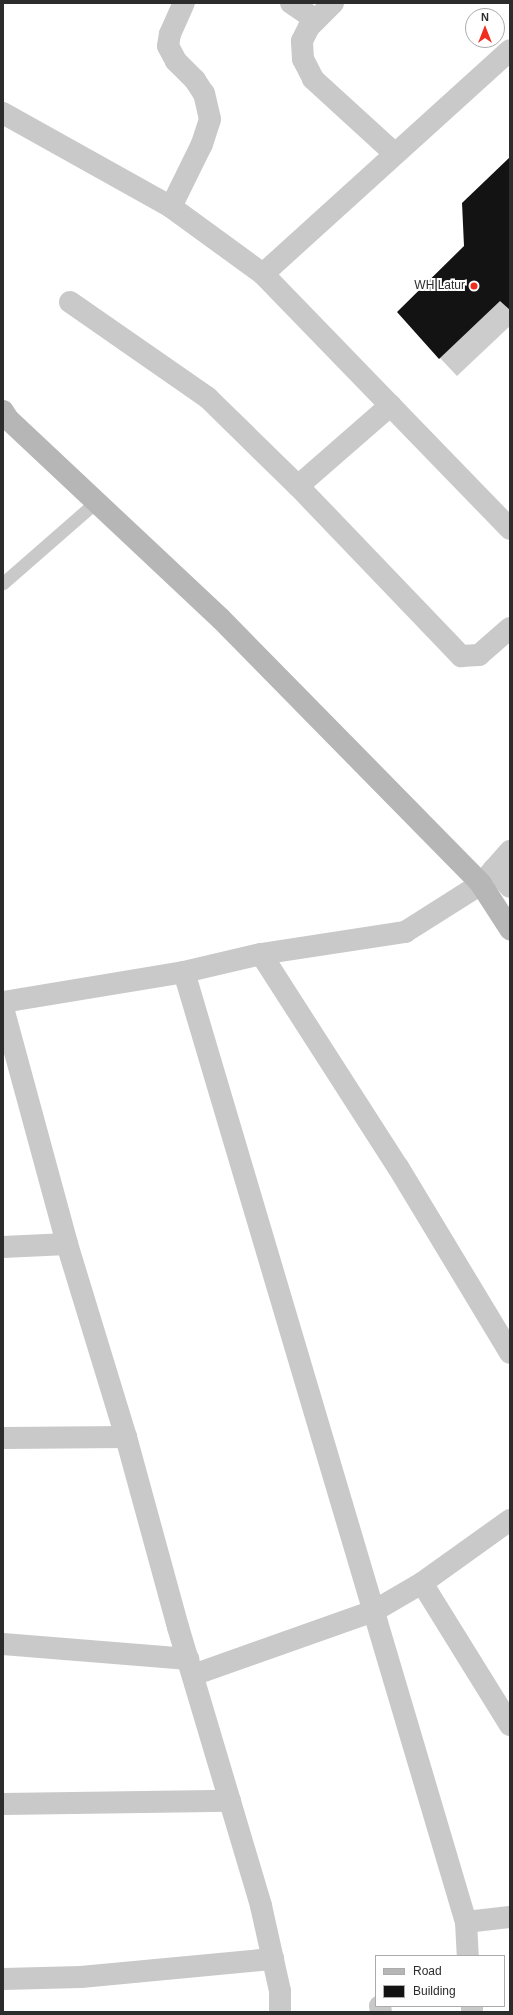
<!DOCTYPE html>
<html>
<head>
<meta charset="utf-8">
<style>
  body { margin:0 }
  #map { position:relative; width:513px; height:2015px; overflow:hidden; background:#fff; font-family:Helvetica,sans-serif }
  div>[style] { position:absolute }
  .shadow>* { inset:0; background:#0003 }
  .building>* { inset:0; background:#131313 }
  .lane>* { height:13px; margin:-6.5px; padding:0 6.5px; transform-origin:6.5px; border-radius:6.5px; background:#c9c9c9 }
  .street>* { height:22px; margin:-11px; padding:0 11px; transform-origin:11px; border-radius:11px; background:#c9c9c9 }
  .secondary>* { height:22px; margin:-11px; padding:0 11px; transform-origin:11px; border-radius:11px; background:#b6b6b6 }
  .dots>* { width:11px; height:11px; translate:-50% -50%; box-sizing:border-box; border:2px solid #fff; border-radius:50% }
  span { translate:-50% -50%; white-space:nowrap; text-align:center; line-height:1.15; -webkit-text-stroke:4px #fff; paint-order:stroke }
  .poi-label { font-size:12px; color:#2c2c2c }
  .right { translate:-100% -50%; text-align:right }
  .frame { position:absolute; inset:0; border:4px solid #2c2c2c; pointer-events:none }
  .legend { position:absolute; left:375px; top:1955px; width:130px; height:52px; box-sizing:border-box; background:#fff; border:1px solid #ababab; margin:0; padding:5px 7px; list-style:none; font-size:12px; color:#2c2c2c }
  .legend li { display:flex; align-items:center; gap:8px; height:20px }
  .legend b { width:20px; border:1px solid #ababab }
  .north { position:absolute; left:465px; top:8px; width:40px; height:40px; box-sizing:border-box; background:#fff; border:1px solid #ababab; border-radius:50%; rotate:0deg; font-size:11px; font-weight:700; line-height:16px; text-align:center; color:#2c2c2c }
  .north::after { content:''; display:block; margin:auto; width:14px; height:18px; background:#f12d20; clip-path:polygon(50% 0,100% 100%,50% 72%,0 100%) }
</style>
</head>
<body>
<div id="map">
  <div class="shadow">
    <i style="clip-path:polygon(510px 159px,510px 326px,457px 376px,440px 358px)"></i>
  </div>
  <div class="building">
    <i style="clip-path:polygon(510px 157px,510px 310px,500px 301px,439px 359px,397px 312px,464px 246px,462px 203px)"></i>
  </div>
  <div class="lane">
    <i style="left:3px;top:583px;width:123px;rotate:-41.1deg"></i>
  </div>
  <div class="street">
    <i style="left:291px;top:3px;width:30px;rotate:34deg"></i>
    <i style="left:333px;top:3px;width:34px;rotate:135deg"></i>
    <i style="left:309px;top:27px;width:16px;rotate:117deg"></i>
    <i style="left:302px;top:41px;width:18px;rotate:87deg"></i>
    <i style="left:303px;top:59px;width:22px;rotate:63deg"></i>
    <i style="left:313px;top:79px;width:111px;rotate:42.4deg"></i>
    <i style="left:3px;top:113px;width:193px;rotate:29.2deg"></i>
    <i style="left:171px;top:207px;width:114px;rotate:36.1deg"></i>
    <i style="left:263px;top:274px;width:355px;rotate:45.9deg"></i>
    <i style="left:171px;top:207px;width:70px;rotate:-63.8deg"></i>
    <i style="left:202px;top:144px;width:26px;rotate:-72deg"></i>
    <i style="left:210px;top:119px;width:26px;rotate:-103deg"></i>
    <i style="left:204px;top:94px;width:17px;rotate:-123deg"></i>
    <i style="left:195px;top:80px;width:27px;rotate:-135deg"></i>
    <i style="left:176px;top:61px;width:17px;rotate:-118deg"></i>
    <i style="left:168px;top:46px;width:12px;rotate:-81deg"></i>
    <i style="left:170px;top:34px;width:34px;rotate:-66deg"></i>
    <i style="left:263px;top:274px;width:333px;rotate:-42.2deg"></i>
    <i style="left:70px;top:302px;width:168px;rotate:34.8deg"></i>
    <i style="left:208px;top:398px;width:126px;rotate:44.4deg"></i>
    <i style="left:298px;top:486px;width:236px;rotate:46.2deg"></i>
    <i style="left:461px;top:656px;width:18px;rotate:-3deg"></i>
    <i style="left:479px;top:655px;width:41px;rotate:-41.1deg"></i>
    <i style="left:298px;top:486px;width:123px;rotate:-41.1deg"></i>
    <i style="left:494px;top:869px;width:24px;rotate:48deg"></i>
    <i style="left:261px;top:954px;width:253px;rotate:57.3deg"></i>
    <i style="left:398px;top:1167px;width:217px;rotate:58.9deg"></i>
    <i style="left:184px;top:972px;width:991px;rotate:73.47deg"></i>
    <i style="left:466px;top:1922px;width:34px;rotate:87deg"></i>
    <i style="left:3px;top:1002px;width:183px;rotate:-9.4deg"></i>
    <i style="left:184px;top:972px;width:79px;rotate:-13.2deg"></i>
    <i style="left:261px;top:954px;width:146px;rotate:-8.7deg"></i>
    <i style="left:405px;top:932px;width:90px;rotate:-32.3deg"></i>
    <i style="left:481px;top:884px;width:44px;rotate:-48.7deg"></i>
    <i style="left:3px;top:1008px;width:245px;rotate:74.8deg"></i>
    <i style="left:67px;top:1244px;width:202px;rotate:73deg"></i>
    <i style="left:126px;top:1437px;width:197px;rotate:74.7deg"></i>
    <i style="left:178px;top:1627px;width:291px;rotate:73.4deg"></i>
    <i style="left:261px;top:1906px;width:87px;rotate:77.4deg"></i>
    <i style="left:280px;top:1991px;width:21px;rotate:90deg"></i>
    <i style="left:3px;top:1247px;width:64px;rotate:-2.7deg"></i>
    <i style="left:3px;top:1438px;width:123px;rotate:-0.5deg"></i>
    <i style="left:422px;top:1583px;width:167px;rotate:58.2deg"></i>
    <i style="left:3px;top:1644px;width:186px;rotate:4.6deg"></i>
    <i style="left:193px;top:1675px;width:192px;rotate:-19.5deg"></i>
    <i style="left:374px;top:1611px;width:56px;rotate:-30.3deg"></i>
    <i style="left:422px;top:1583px;width:108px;rotate:-35.6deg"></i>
    <i style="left:3px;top:1804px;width:227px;rotate:-0.8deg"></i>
    <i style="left:466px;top:1922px;width:44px;rotate:-6.5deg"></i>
    <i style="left:3px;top:1979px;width:78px;rotate:-1.5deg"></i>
    <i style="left:81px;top:1977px;width:193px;rotate:-5.4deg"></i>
    <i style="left:380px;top:2006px;width:6px;rotate:81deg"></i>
    <i style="left:472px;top:2006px;width:6px;rotate:90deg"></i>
  </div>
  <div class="secondary">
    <i style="left:3px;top:411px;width:9px;rotate:58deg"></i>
    <i style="left:8px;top:419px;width:292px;rotate:43.2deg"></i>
    <i style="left:221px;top:619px;width:371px;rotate:45.5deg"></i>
    <i style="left:481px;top:884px;width:54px;rotate:57.2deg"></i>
  </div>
  <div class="dots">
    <i style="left:474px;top:286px;background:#f12d20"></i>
  </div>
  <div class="poi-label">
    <span class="right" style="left:465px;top:286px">WH Latur</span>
  </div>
  <div class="frame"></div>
  <ul class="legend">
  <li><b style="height:5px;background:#b6b6b6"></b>Road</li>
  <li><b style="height:11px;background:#131313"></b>Building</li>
  </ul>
  <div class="north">N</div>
</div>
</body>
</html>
